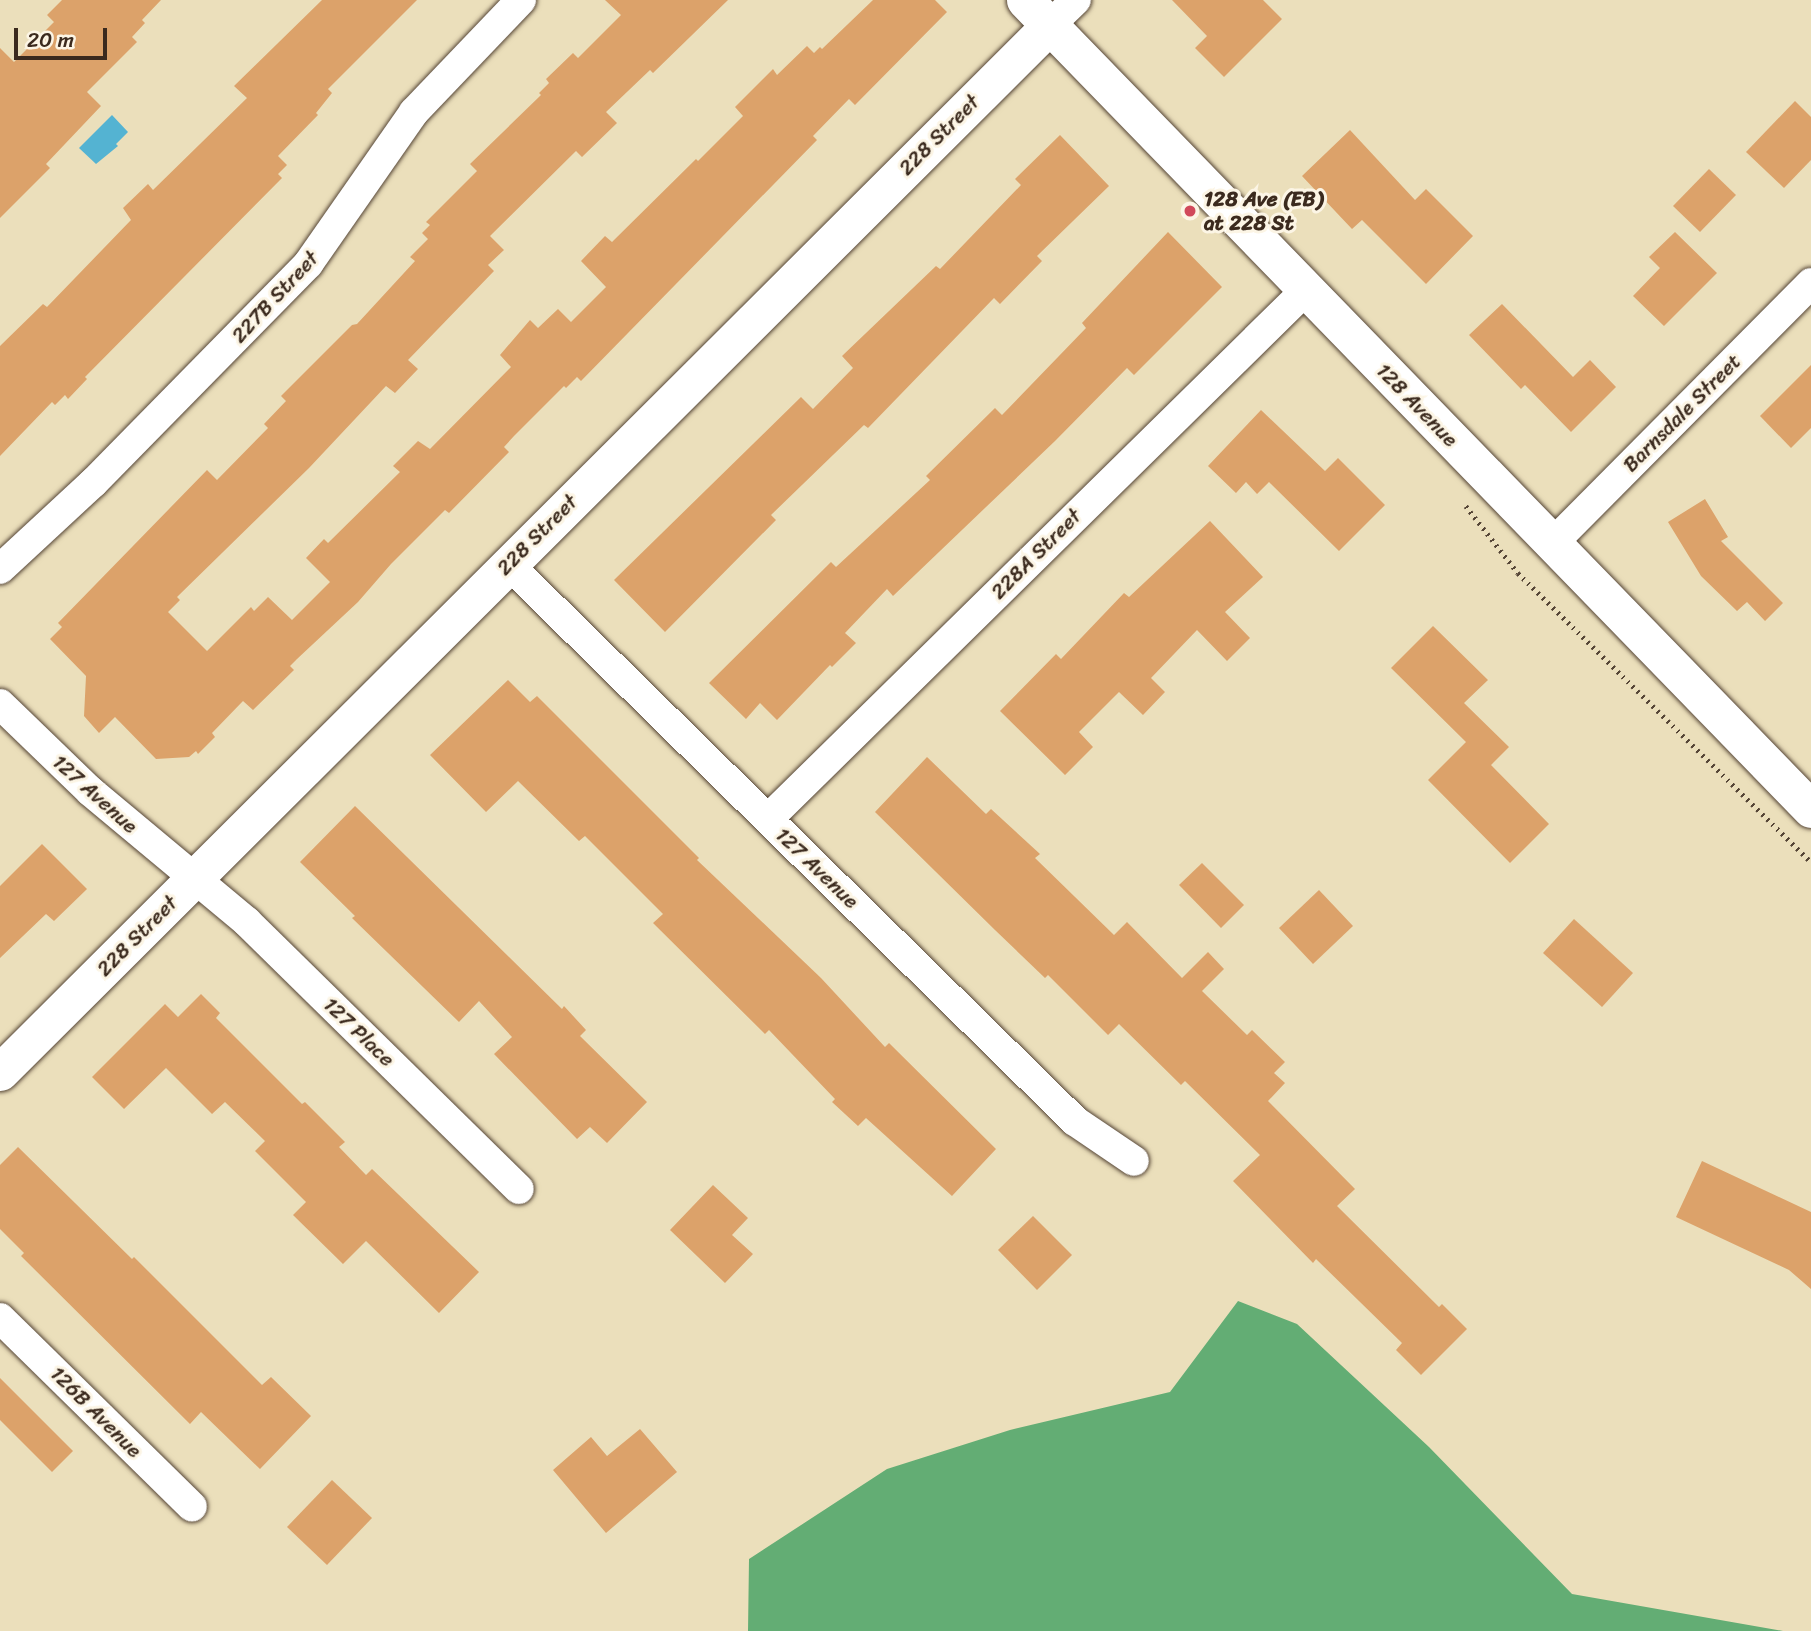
<!DOCTYPE html>
<html>
<head>
<meta charset="utf-8">
<style>
  body { margin:0 }
  #map { position:relative; width:1811px; height:1631px; overflow:hidden; background:#ebdfbb; font-family:Sriracha,sans-serif }
  div>[style] { position:absolute }
  .forest>* { inset:0; background:#63ad74 }
  .water>* { inset:0; background:#54b3d2 }
  .building>* { inset:0; background:#dca26a }
  .path>* { height:4.5px; margin-top:-2.25px; transform-origin:0; background:repeating-linear-gradient(90deg,#554536 0 2px,transparent 0 7px) }
  .roads { filter:drop-shadow(0 0 2px #554536) drop-shadow(0 0 2px #554536) }
  .minor>* { height:30px; margin:-15px; padding:0 15px; transform-origin:15px; border-radius:15px; background:#fff }
  .tertiary>* { height:37px; margin:-18.5px; padding:0 18.5px; transform-origin:18.5px; border-radius:18.5px; background:#fff }
  .dots>* { width:19px; height:19px; translate:-50% -50%; box-sizing:border-box; border:4px solid #fcf5e5; border-radius:50% }
  span { translate:-50% -50%; white-space:nowrap; text-align:center; line-height:1.15; -webkit-text-stroke:6px #fcf5e5; paint-order:stroke }
  .street-label { font-size:21px; color:#3b2a1e }
  .poi-label { font-size:21px; color:#3b2a1e; font-weight:700 }
  .left { translate:0 -50%; text-align:left }
  .scale { position:absolute; left:14px; top:28px; width:93px; height:32px; box-sizing:border-box; border:4px solid #3b2a1e; border-top:0; padding-left:9px; font-size:21px; line-height:24px; white-space:nowrap; color:#3b2a1e; -webkit-text-stroke:5px #fcf5e5; paint-order:stroke }
</style>
</head>
<body>
<div id="map">
  <div class="forest">
    <i style="clip-path:polygon(1238px 1301px,1297px 1324px,1429px 1447px,1572px 1594px,1783px 1631px,748px 1631px,749px 1559px,887px 1469px,1010px 1430px,1170px 1392px)"></i>
  </div>
  <div class="water">
    <i style="clip-path:polygon(112px 115px,128px 132px,116px 144px,118px 146px,96px 164px,79px 148px)"></i>
  </div>
  <div class="building">
    <i style="clip-path:polygon(62px 0,161px 0,142px 20px,145px 23px,132px 37px,137px 42px,87px 92px,101px 106px,46px 164px,50px 168px,0 218px,0 48px,14px 62px,54px 22px,47px 15px)"></i>
    <i style="clip-path:polygon(322px 0,417px 0,328px 89px,332px 93px,316px 113px,318px 115px,278px 156px,287px 165px,278px 174px,282px 178px,85px 377px,87px 379px,68px 399px,65px 395px,55px 405px,52px 402px,0 456px,0 346px,43px 304px,47px 307px,131px 220px,123px 208px,148px 184px,153px 190px,247px 98px,234px 86px)"></i>
    <i style="clip-path:polygon(605px 0,728px 0,653px 73px,650px 70px,606px 112px,617px 123px,582px 157px,576px 151px,490px 236px,504px 250px,488px 265px,494px 271px,408px 360px,418px 369px,395px 393px,386px 386px,309px 468px,177px 597px,180px 600px,168px 612px,207px 651px,251px 607px,254px 611px,268px 597px,292px 620px,330px 582px,306px 558px,324px 539px,328px 543px,400px 472px,393px 466px,418px 441px,430px 449px,511px 367px,500px 355px,530px 320px,538px 328px,558px 309px,571px 322px,606px 287px,581px 261px,605px 236px,612px 242px,696px 159px,698px 161px,743px 116px,735px 107px,773px 69px,777px 75px,807px 46px,814px 53px,820px 47px,822px 49px,873px 0,935px 0,947px 12px,855px 105px,849px 99px,813px 136px,817px 140px,581px 381px,577px 377px,566px 388px,564px 386px,514px 436px,504px 447px,509px 452px,449px 513px,445px 510px,391px 564px,358px 602px,297px 659px,290px 666px,294px 670px,253px 710px,243px 701px,212px 733px,215px 737px,198px 754px,196px 751px,189px 757px,156px 759px,115px 717px,99px 733px,84px 716px,86px 676px,50px 639px,62px 627px,58px 623px,207px 470px,217px 480px,268px 428px,264px 424px,286px 401px,281px 396px,352px 325px,357px 324px,415px 261px,410px 257px,428px 239px,422px 233px,430px 225px,426px 222px,477px 171px,470px 164px,541px 95px,539px 93px,549px 83px,546px 79px,573px 53px,578px 58px,621px 15px)"></i>
    <i style="clip-path:polygon(1172px 0,1263px 0,1282px 19px,1224px 77px,1195px 48px,1207px 36px)"></i>
    <i style="clip-path:polygon(1795px 101px,1811px 117px,1811px 160px,1784px 188px,1746px 152px)"></i>
    <i style="clip-path:polygon(1350px 130px,1415px 200px,1426px 189px,1473px 236px,1426px 284px,1362px 220px,1352px 229px,1302px 176px)"></i>
    <i style="clip-path:polygon(1060px 135px,1109px 186px,1037px 256px,1042px 261px,1000px 304px,994px 298px,868px 428px,864px 425px,771px 515px,776px 520px,665px 632px,614px 580px,801px 397px,813px 409px,853px 368px,842px 356px,936px 266px,940px 269px,1021px 185px,1015px 179px)"></i>
    <i style="clip-path:polygon(1709px 169px,1736px 195px,1700px 232px,1673px 206px)"></i>
    <i style="clip-path:polygon(1168px 232px,1222px 287px,1134px 375px,1127px 368px,1055px 441px,893px 596px,887px 589px,845px 633px,856px 643px,832px 667px,830px 665px,777px 720px,760px 703px,746px 719px,709px 683px,831px 562px,836px 567px,930px 480px,926px 476px,995px 408px,1002px 415px,1086px 328px,1082px 323px)"></i>
    <i style="clip-path:polygon(1675px 232px,1717px 273px,1664px 326px,1633px 296px,1660px 268px,1649px 257px)"></i>
    <i style="clip-path:polygon(1502px 304px,1573px 377px,1590px 360px,1616px 387px,1571px 432px,1525px 385px,1521px 389px,1469px 335px)"></i>
    <i style="clip-path:polygon(1811px 365px,1811px 428px,1791px 448px,1760px 416px)"></i>
    <i style="clip-path:polygon(1261px 410px,1325px 471px,1338px 458px,1385px 505px,1339px 551px,1269px 482px,1257px 494px,1246px 482px,1236px 493px,1208px 466px)"></i>
    <i style="clip-path:polygon(1705px 499px,1728px 537px,1721px 541px,1783px 603px,1765px 621px,1747px 602px,1737px 611px,1701px 576px,1668px 522px)"></i>
    <i style="clip-path:polygon(1210px 521px,1263px 577px,1225px 612px,1250px 638px,1227px 661px,1197px 630px,1151px 678px,1165px 692px,1143px 715px,1119px 692px,1079px 732px,1093px 747px,1065px 775px,1000px 711px,1056px 654px,1061px 659px,1124px 593px,1129px 597px)"></i>
    <i style="clip-path:polygon(1433px 626px,1488px 680px,1464px 703px,1509px 747px,1491px 765px,1549px 824px,1510px 863px,1428px 780px,1466px 742px,1391px 668px)"></i>
    <i style="clip-path:polygon(508px 680px,530px 702px,537px 696px,699px 858px,697px 860px,821px 978px,885px 1047px,889px 1043px,996px 1149px,952px 1196px,866px 1118px,858px 1126px,832px 1102px,835px 1099px,769px 1030px,765px 1034px,653px 923px,663px 914px,585px 836px,579px 841px,518px 781px,486px 812px,430px 755px)"></i>
    <i style="clip-path:polygon(927px 757px,986px 814px,991px 809px,1040px 854px,1035px 858px,1114px 935px,1127px 922px,1182px 978px,1208px 952px,1224px 969px,1202px 991px,1247px 1035px,1252px 1030px,1285px 1062px,1274px 1073px,1285px 1083px,1268px 1101px,1355px 1189px,1337px 1206px,1439px 1307px,1442px 1304px,1467px 1329px,1421px 1375px,1396px 1350px,1402px 1343px,1316px 1259px,1313px 1263px,1233px 1181px,1260px 1155px,1185px 1081px,1181px 1085px,1119px 1024px,1108px 1035px,1048px 975px,1045px 978px,995px 930px,875px 812px)"></i>
    <i style="clip-path:polygon(355px 806px,562px 1009px,564px 1006px,586px 1030px,580px 1036px,647px 1102px,607px 1143px,590px 1127px,577px 1139px,494px 1054px,512px 1037px,479px 1001px,459px 1022px,352px 918px,355px 916px,300px 862px)"></i>
    <i style="clip-path:polygon(42px 844px,87px 889px,54px 921px,46px 914px,0 958px,0 886px)"></i>
    <i style="clip-path:polygon(1202px 863px,1244px 905px,1221px 928px,1179px 885px)"></i>
    <i style="clip-path:polygon(1319px 890px,1353px 926px,1313px 964px,1279px 928px)"></i>
    <i style="clip-path:polygon(1574px 919px,1633px 973px,1602px 1007px,1543px 953px)"></i>
    <i style="clip-path:polygon(201px 994px,220px 1013px,216px 1018px,302px 1104px,305px 1102px,345px 1142px,339px 1147px,366px 1175px,372px 1169px,479px 1272px,439px 1313px,366px 1241px,343px 1264px,293px 1215px,306px 1202px,255px 1151px,265px 1141px,225px 1102px,212px 1114px,166px 1068px,124px 1109px,92px 1077px,165px 1004px,178px 1017px)"></i>
    <i style="clip-path:polygon(18px 1147px,132px 1259px,134px 1257px,262px 1385px,271px 1377px,311px 1416px,260px 1469px,201px 1412px,190px 1424px,21px 1256px,24px 1253px,0 1229px,0 1165px)"></i>
    <i style="clip-path:polygon(1702px 1161px,1811px 1212px,1811px 1289px,1789px 1270px,1676px 1217px)"></i>
    <i style="clip-path:polygon(713px 1185px,748px 1218px,732px 1235px,753px 1254px,725px 1283px,670px 1230px)"></i>
    <i style="clip-path:polygon(1033px 1216px,1072px 1255px,1037px 1290px,998px 1250px)"></i>
    <i style="clip-path:polygon(0 1378px,73px 1451px,52px 1472px,0 1420px)"></i>
    <i style="clip-path:polygon(640px 1429px,677px 1472px,606px 1533px,553px 1470px,591px 1437px,607px 1456px)"></i>
    <i style="clip-path:polygon(332px 1480px,372px 1518px,327px 1565px,287px 1527px)"></i>
  </div>
  <div class="path">
    <i style="left:1466px;top:506px;width:85px;rotate:52.2deg"></i>
    <i style="left:1518px;top:573px;width:412px;rotate:44.6deg"></i>
  </div>
  <div class="roads">
    <div class="minor">
      <i style="left:1050px;top:25px;width:36px;rotate:-44deg"></i>
      <i style="left:1554px;top:542px;width:365px;rotate:-45.2deg"></i>
      <i style="left:508px;top:564px;width:795px;rotate:44.49deg"></i>
      <i style="left:1075px;top:1121px;width:71px;rotate:34.1deg"></i>
      <i style="left:0;top:569px;width:127px;rotate:-42.8deg"></i>
      <i style="left:93px;top:483px;width:307px;rotate:-45.5deg"></i>
      <i style="left:308px;top:264px;width:185px;rotate:-55.1deg"></i>
      <i style="left:414px;top:112px;width:155px;rotate:-46.3deg"></i>
      <i style="left:0;top:704px;width:125px;rotate:44deg"></i>
      <i style="left:90px;top:791px;width:204px;rotate:39.8deg"></i>
      <i style="left:247px;top:922px;width:381px;rotate:44.5deg"></i>
      <i style="left:768px;top:819px;width:755px;rotate:-44.52deg"></i>
      <i style="left:0;top:1318px;width:269px;rotate:44.5deg"></i>
    </div>
    <div class="tertiary">
      <i style="left:1025px;top:0;width:1128px;rotate:45.83deg"></i>
      <i style="left:0;top:1072px;width:1483px;rotate:-44.92deg"></i>
    </div>
  </div>
  <div class="dots">
    <i style="left:1190px;top:211px;background:#d1495b"></i>
  </div>
  <div class="street-label">
    <span style="left:939px;top:135px;rotate:-45deg">228 Street</span>
    <span style="left:275px;top:297px;rotate:-47deg">227B Street</span>
    <span style="left:1417px;top:405px;rotate:46deg">128 Avenue</span>
    <span style="left:1682px;top:413px;rotate:-45deg">Barnsdale Street</span>
    <span style="left:537px;top:535px;rotate:-45deg">228 Street</span>
    <span style="left:1036px;top:554px;rotate:-45deg">228A Street</span>
    <span style="left:95px;top:794px;rotate:42deg">127 Avenue</span>
    <span style="left:817px;top:868px;rotate:44deg">127 Avenue</span>
    <span style="left:137px;top:936px;rotate:-45deg">228 Street</span>
    <span style="left:359px;top:1032px;rotate:44deg">127 Place</span>
    <span style="left:96px;top:1412px;rotate:45deg">126B Avenue</span>
  </div>
  <div class="poi-label">
    <span class="left" style="left:1204px;top:211px">128 Ave (EB)<br>at 228 St</span>
  </div>
  <div class="scale">20 m</div>
</div>
</body>
</html>
